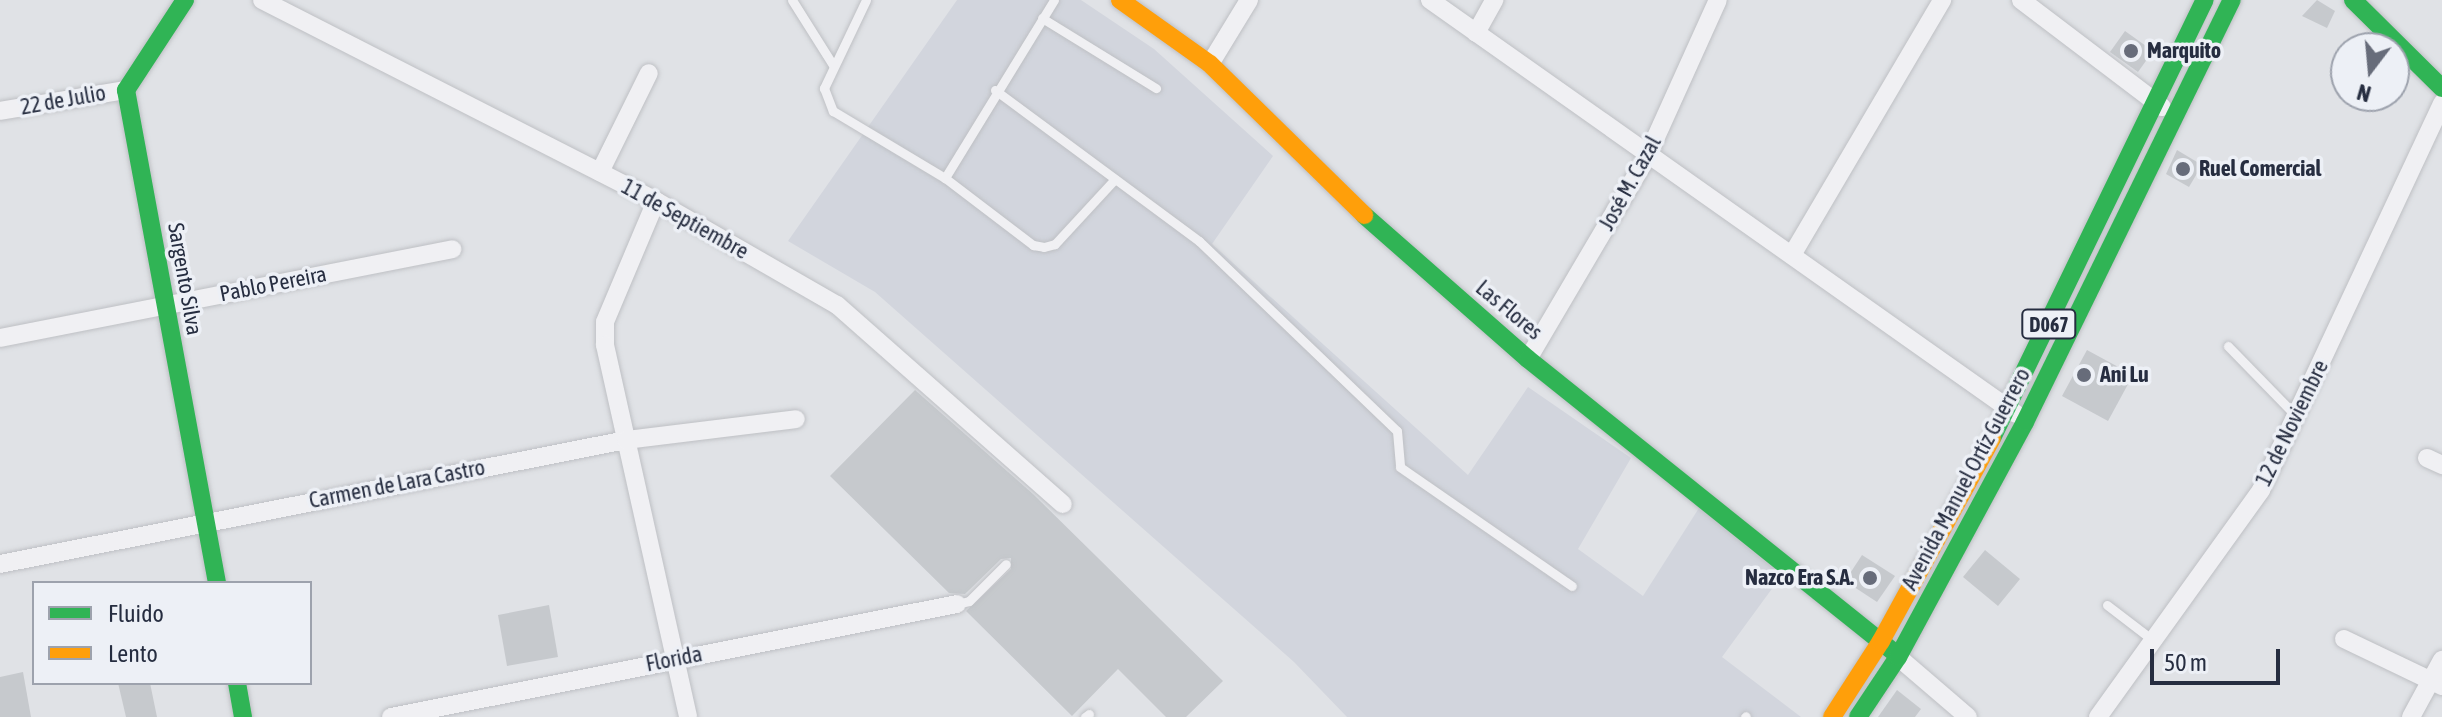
<!DOCTYPE html>
<html>
<head>
<meta charset="utf-8">
<style>
  body { margin:0 }
  #map { position:relative; width:2442px; height:717px; overflow:hidden; background:#e0e2e6; font-family:"Asap Condensed",sans-serif }
  div>[style] { position:absolute }
  .built>* { inset:0; background:#d2d5dd }
  .building>* { inset:0; background:#c6c9cd }
  .roads { filter:drop-shadow(0 0 2px #bec0c4) drop-shadow(0 0 2px #bec0c4) }
  .lane>* { height:9px; margin:-4.5px; padding:0 4.5px; transform-origin:4.5px; border-radius:4.5px; background:#f0f0f3 }
  .street>* { height:18px; margin:-9px; padding:0 9px; transform-origin:9px; border-radius:9px; background:#f0f0f3 }
  .fast>* { height:18px; margin:-9px; padding:0 9px; transform-origin:9px; border-radius:9px; background:#30b455 }
  .slow>* { height:18px; margin:-9px; padding:0 9px; transform-origin:9px; border-radius:9px; background:#ff9f0a }
  .dots>* { width:22px; height:22px; translate:-50% -50%; box-sizing:border-box; border:4px solid #edf0f6; border-radius:50% }
  span { translate:-50% -50%; white-space:nowrap; text-align:center; line-height:1.15; -webkit-text-stroke:7px #edf0f6; paint-order:stroke }
  .shield-label span { padding:2px 6px; background:#edf0f6; border:2px solid; border-radius:6px; -webkit-text-stroke-width:0 }
  .shield-label { font-size:20px; color:#262d40; font-weight:700 }
  .poi-label { font-size:22px; color:#262d40; font-weight:700 }
  .left { translate:0 -50%; text-align:left }
  .right { translate:-100% -50%; text-align:right }
  .street-label { font-size:22px; color:#262d40 }
  .legend { position:absolute; left:32px; top:581px; width:280px; height:104px; box-sizing:border-box; background:#edf0f6; border:2px solid #9da2ad; margin:0; padding:10px 14px; list-style:none; font-size:24px; color:#262d40 }
  .legend li { display:flex; align-items:center; gap:16px; height:40px }
  .legend b { width:40px; border:2px solid #9da2ad }
  .north { position:absolute; left:2330px; top:32px; width:80px; height:80px; box-sizing:border-box; background:#edf0f6; border:2px solid #9da2ad; border-radius:50%; rotate:196deg; font-size:22px; font-weight:700; line-height:32px; text-align:center; color:#262d40 }
  .north::after { content:''; display:block; margin:auto; width:28px; height:36px; background:#676c7a; clip-path:polygon(50% 0,100% 100%,50% 72%,0 100%) }
  .scale { position:absolute; left:2150px; top:649px; width:130px; height:36px; box-sizing:border-box; border:4px solid #262d40; border-top:0; padding-left:10px; font-size:24px; line-height:28px; white-space:nowrap; color:#262d40; -webkit-text-stroke:6px #edf0f6; paint-order:stroke }
</style>
</head>
<body>
<div id="map">
  <div class="built">
    <i style="clip-path:polygon(957px 0,1081px 0,1154px 49px,1273px 156px,1212px 244px,1468px 475px,1528px 387px,1631px 458px,1578px 549px,1643px 596px,1699px 508px,1782px 575px,1722px 657px,1801px 717px,1347px 717px,1294px 662px,875px 292px,788px 241px)"></i>
  </div>
  <div class="building">
    <i style="clip-path:polygon(2317px 0,2335px 11px,2327px 28px,2302px 16px)"></i>
    <i style="clip-path:polygon(2125px 31px,2153px 51px,2138px 72px,2110px 52px)"></i>
    <i style="clip-path:polygon(2177px 150px,2202px 165px,2189px 187px,2166px 174px)"></i>
    <i style="clip-path:polygon(2087px 350px,2133px 375px,2108px 421px,2062px 396px)"></i>
    <i style="clip-path:polygon(915px 390px,1033px 494px,1223px 681px,1186px 717px,1166px 717px,1118px 669px,1072px 716px,966px 611px,1011px 569px,1011px 558px,1001px 559px,965px 594px,949px 593px,830px 476px)"></i>
    <i style="clip-path:polygon(1985px 550px,2020px 579px,1998px 606px,1963px 577px)"></i>
    <i style="clip-path:polygon(1862px 555px,1895px 576px,1877px 602px,1845px 581px)"></i>
    <i style="clip-path:polygon(549px 605px,558px 657px,507px 666px,498px 615px)"></i>
    <i style="clip-path:polygon(23px 672px,31px 717px,0 717px,0 677px)"></i>
    <i style="clip-path:polygon(118px 683px,150px 683px,157px 717px,126px 717px)"></i>
    <i style="clip-path:polygon(1897px 690px,1921px 709px,1915px 717px,1878px 717px)"></i>
  </div>
  <div class="roads">
    <div class="lane">
      <i style="left:792px;top:0;width:77px;rotate:57.8deg"></i>
      <i style="left:866px;top:0;width:98px;rotate:115.5deg"></i>
      <i style="left:824px;top:88px;width:25px;rotate:69deg"></i>
      <i style="left:833px;top:111px;width:131px;rotate:30.9deg"></i>
      <i style="left:1054px;top:0;width:209px;rotate:121.5deg"></i>
      <i style="left:945px;top:178px;width:111px;rotate:37.3deg"></i>
      <i style="left:1033px;top:245px;width:11px;rotate:10deg"></i>
      <i style="left:1044px;top:247px;width:11px;rotate:-15deg"></i>
      <i style="left:1055px;top:244px;width:88px;rotate:-47.3deg"></i>
      <i style="left:1042px;top:18px;width:134px;rotate:31.6deg"></i>
      <i style="left:995px;top:90px;width:254px;rotate:36.5deg"></i>
      <i style="left:1199px;top:241px;width:274px;rotate:43.8deg"></i>
      <i style="left:1397px;top:431px;width:36px;rotate:85deg"></i>
      <i style="left:1400px;top:467px;width:209px;rotate:34.7deg"></i>
      <i style="left:2228px;top:346px;width:99px;rotate:45.8deg"></i>
      <i style="left:957px;top:604px;width:12px;rotate:-14deg"></i>
      <i style="left:969px;top:601px;width:52px;rotate:-45deg"></i>
      <i style="left:2107px;top:605px;width:59px;rotate:37.5deg"></i>
      <i style="left:1085px;top:717px;width:5px;rotate:-37deg"></i>
      <i style="left:1745px;top:717px;width:1px;rotate:-45deg"></i>
    </div>
    <div class="street">
      <i style="left:262px;top:0;width:442px;rotate:27deg"></i>
      <i style="left:656px;top:201px;width:209px;rotate:29.9deg"></i>
      <i style="left:837px;top:305px;width:301px;rotate:41.4deg"></i>
      <i style="left:1430px;top:0;width:717px;rotate:35.24deg"></i>
      <i style="left:2021px;top:0;width:177px;rotate:37.2deg"></i>
      <i style="left:1476px;top:33px;width:38px;rotate:-61deg"></i>
      <i style="left:1210px;top:64px;width:75px;rotate:-58.6deg"></i>
      <i style="left:0;top:111px;width:128px;rotate:-9.5deg"></i>
      <i style="left:600px;top:172px;width:110px;rotate:-63.7deg"></i>
      <i style="left:656px;top:201px;width:131px;rotate:112.9deg"></i>
      <i style="left:605px;top:322px;width:23px;rotate:90deg"></i>
      <i style="left:605px;top:345px;width:381px;rotate:77.4deg"></i>
      <i style="left:1792px;top:255px;width:296px;rotate:-59.5deg"></i>
      <i style="left:0;top:338px;width:461px;rotate:-11.1deg"></i>
      <i style="left:1528px;top:359px;width:234px;rotate:-59.5deg"></i>
      <i style="left:1647px;top:157px;width:172px;rotate:-65.7deg"></i>
      <i style="left:2427px;top:458px;width:17px;rotate:25deg"></i>
      <i style="left:0;top:564px;width:638px;rotate:-11.2deg"></i>
      <i style="left:626px;top:440px;width:171px;rotate:-7deg"></i>
      <i style="left:2344px;top:639px;width:109px;rotate:25.6deg"></i>
      <i style="left:1898px;top:657px;width:92px;rotate:40.6deg"></i>
      <i style="left:391px;top:717px;width:577px;rotate:-11.29deg"></i>
      <i style="left:2098px;top:717px;width:279px;rotate:-54.3deg"></i>
      <i style="left:2261px;top:490px;width:427px;rotate:-64.9deg"></i>
      <i style="left:2411px;top:717px;width:65px;rotate:-61.5deg"></i>
    </div>
    <div class="fast">
      <i style="left:185px;top:0;width:108px;rotate:123.2deg"></i>
      <i style="left:126px;top:90px;width:501px;rotate:79.54deg"></i>
      <i style="left:2353px;top:0;width:125px;rotate:44.7deg"></i>
      <i style="left:1364px;top:215px;width:218px;rotate:41.3deg"></i>
      <i style="left:1528px;top:359px;width:472px;rotate:38.7deg"></i>
      <i style="left:1992px;top:438px;width:487px;rotate:-64.1deg"></i>
      <i style="left:237px;top:683px;width:35px;rotate:80deg"></i>
      <i style="left:1858px;top:717px;width:72px;rotate:-56.3deg"></i>
      <i style="left:1898px;top:657px;width:267px;rotate:-61.6deg"></i>
      <i style="left:2025px;top:422px;width:470px;rotate:-63.9deg"></i>
    </div>
    <div class="slow">
      <i style="left:1120px;top:0;width:110px;rotate:35.4deg"></i>
      <i style="left:1210px;top:64px;width:216px;rotate:44.4deg"></i>
      <i style="left:1832px;top:717px;width:90px;rotate:-57.2deg"></i>
      <i style="left:1881px;top:641px;width:231px;rotate:-61.3deg"></i>
    </div>
  </div>
  <div class="dots">
    <i style="left:2131px;top:51px;background:#676c7a"></i>
    <i style="left:2183px;top:169px;background:#676c7a"></i>
    <i style="left:2084px;top:375px;background:#676c7a"></i>
    <i style="left:1870px;top:578px;background:#676c7a"></i>
  </div>
  <div class="shield-label">
    <span style="left:2049px;top:324px">D067</span>
  </div>
  <div class="poi-label">
    <span class="left" style="left:2147px;top:51px">Marquito</span>
    <span class="left" style="left:2199px;top:169px">Ruel Comercial</span>
    <span class="left" style="left:2100px;top:375px">Ani Lu</span>
    <span class="right" style="left:1854px;top:578px">Nazco Era S.A.</span>
  </div>
  <div class="street-label">
    <span style="left:63px;top:100px;rotate:-10deg">22 de Julio</span>
    <span style="left:1630px;top:183px;rotate:-61deg">José M. Cazal</span>
    <span style="left:685px;top:219px;rotate:29deg">11 de Septiembre</span>
    <span style="left:185px;top:279px;rotate:80deg">Sargento Silva</span>
    <span style="left:273px;top:284px;rotate:-11deg">Pablo Pereira</span>
    <span style="left:1509px;top:310px;rotate:40deg">Las Flores</span>
    <span style="left:2292px;top:423px;rotate:-64deg">12 de Noviembre</span>
    <span style="left:1966px;top:479px;rotate:-62deg">Avenida Manuel Ortíz Guerrero</span>
    <span style="left:397px;top:484px;rotate:-11deg">Carmen de Lara Castro</span>
    <span style="left:674px;top:659px;rotate:-11deg">Florida</span>
  </div>
  <ul class="legend">
  <li><b style="height:10px;background:#30b455"></b>Fluido</li>
  <li><b style="height:10px;background:#ff9f0a"></b>Lento</li>
  </ul>
  <div class="north">N</div>
  <div class="scale">50 m</div>
</div>
</body>
</html>
